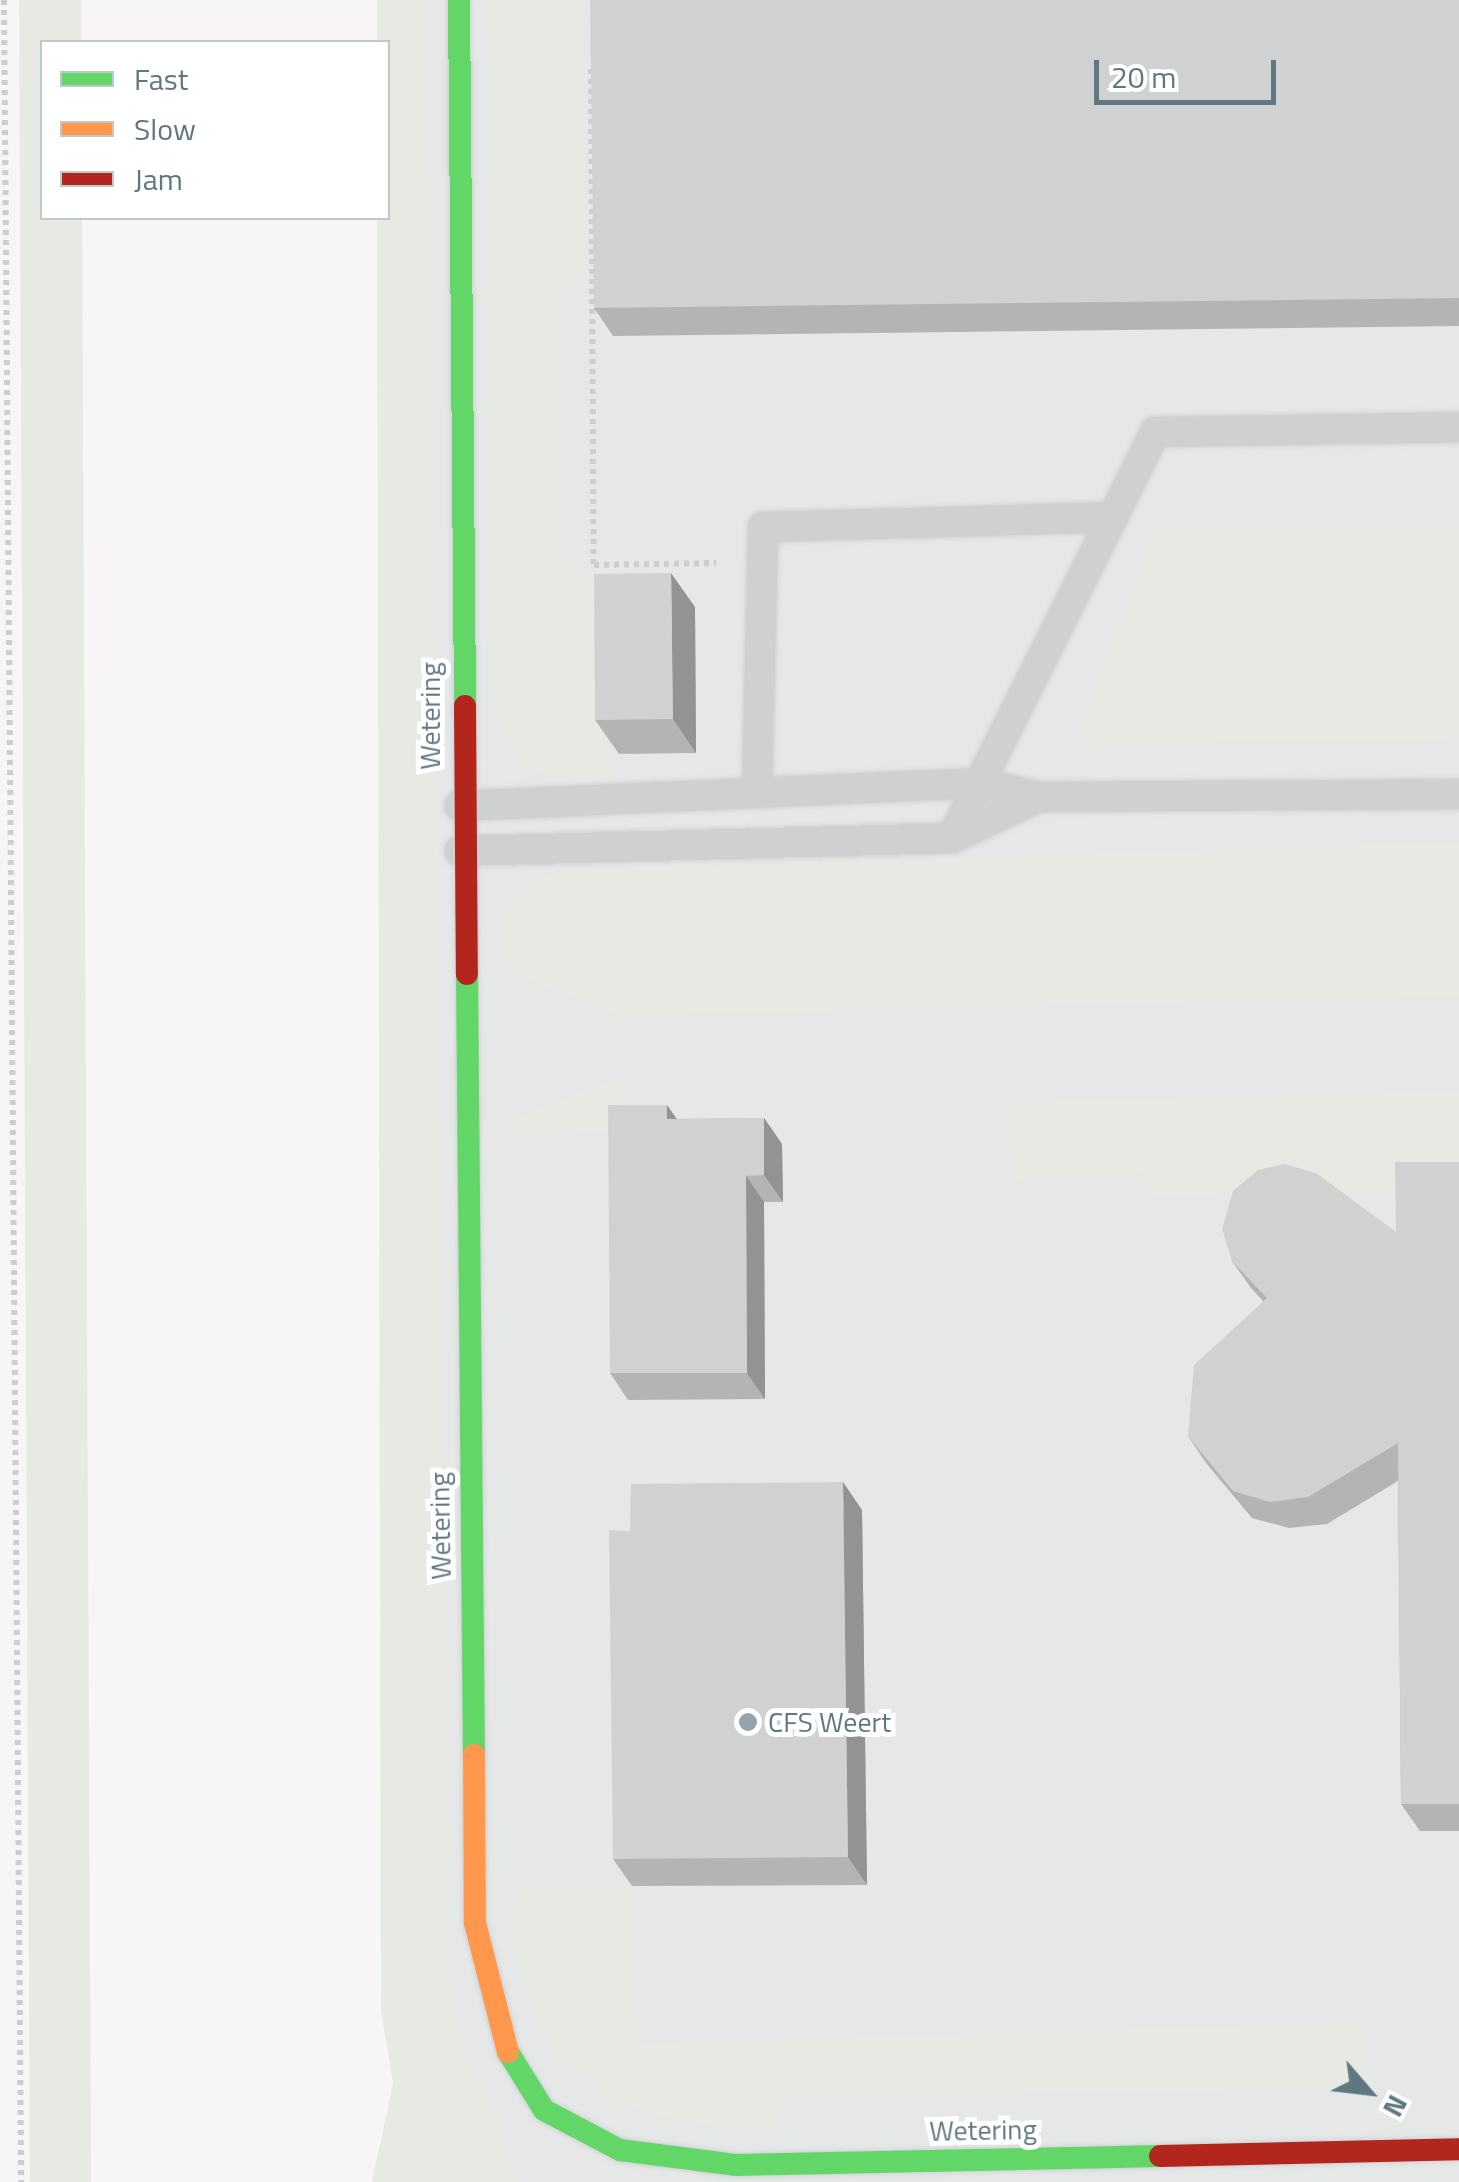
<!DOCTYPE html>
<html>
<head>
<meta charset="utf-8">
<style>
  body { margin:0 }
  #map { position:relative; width:1459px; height:2182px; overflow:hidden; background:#f7f6f5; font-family:"Titillium Web",sans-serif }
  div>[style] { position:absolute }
  .built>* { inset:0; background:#e6e8e8 }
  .green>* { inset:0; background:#e7eae3 }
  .path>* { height:6px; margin-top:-3px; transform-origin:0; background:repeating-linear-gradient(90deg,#cccecf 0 5px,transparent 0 10px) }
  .roads { filter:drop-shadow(0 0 2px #d0d3d4) drop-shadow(0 0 2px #d0d3d4) }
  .lane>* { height:30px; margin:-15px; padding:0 15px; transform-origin:15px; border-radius:15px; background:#cfd0d0 }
  .fast>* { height:22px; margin:-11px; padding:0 11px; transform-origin:11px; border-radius:11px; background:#63d668 }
  .slow>* { height:22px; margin:-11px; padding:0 11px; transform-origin:11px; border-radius:11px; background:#ff974d }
  .jam>* { height:22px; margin:-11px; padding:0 11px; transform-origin:11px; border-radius:11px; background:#b3261e }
  .wall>* { inset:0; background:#b3b5b5 }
  .shaded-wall>* { inset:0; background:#929393 }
  .building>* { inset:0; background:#d0d2d2 }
  .dots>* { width:28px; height:28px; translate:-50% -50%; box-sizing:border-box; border:5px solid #fff; border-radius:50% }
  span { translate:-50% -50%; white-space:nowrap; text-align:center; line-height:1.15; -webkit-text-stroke:10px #fff; paint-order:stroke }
  .street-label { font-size:28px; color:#607782 }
  .poi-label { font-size:28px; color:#607782 }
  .left { translate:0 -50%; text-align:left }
  .legend { position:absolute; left:40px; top:40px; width:350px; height:180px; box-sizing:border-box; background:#fff; border:2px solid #bfc9cd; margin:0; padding:12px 18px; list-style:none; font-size:30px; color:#607782 }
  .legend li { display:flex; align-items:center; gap:20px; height:50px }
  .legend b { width:50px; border:2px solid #bfc9cd }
  .north { position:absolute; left:1319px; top:2042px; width:100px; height:100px; -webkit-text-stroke:8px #fff; paint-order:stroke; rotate:118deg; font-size:28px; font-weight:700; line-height:40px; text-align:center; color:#607782 }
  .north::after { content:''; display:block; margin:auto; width:35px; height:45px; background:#607782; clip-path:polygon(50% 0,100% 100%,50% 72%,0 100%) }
  .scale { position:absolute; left:1094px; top:60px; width:182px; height:45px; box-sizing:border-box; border:5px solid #607782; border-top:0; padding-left:12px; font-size:30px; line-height:35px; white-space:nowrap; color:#607782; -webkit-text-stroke:8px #fff; paint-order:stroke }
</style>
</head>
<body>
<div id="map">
  <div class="built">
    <i style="clip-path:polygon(382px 0,1459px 0,1459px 2182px,372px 2182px,397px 2084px)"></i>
  </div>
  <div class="green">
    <i style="clip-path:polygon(19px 0,81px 0,81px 42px,42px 42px,42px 218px,82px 218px,91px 2182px,30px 2182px)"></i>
    <i style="clip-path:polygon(377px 0,427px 0,450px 1982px,466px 2057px,500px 2122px,517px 2182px,372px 2182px,393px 2083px,381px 2010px,377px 218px,388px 218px,388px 42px,377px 42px)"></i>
    <i style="clip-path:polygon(488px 0,583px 0,586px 269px,557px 297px,559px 554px,606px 601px,611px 782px,572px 782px,527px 768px,494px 721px)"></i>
    <i style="clip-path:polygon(1459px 527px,1459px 738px,1099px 743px,1086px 734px,1082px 722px,1152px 538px,1164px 529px)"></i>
    <i style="clip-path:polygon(1459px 843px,1459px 996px,622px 1015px,519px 976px,497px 950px,505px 910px,536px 879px,570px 869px)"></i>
    <i style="clip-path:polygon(622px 1077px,622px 1132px,512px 1135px,511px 1121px)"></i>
    <i style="clip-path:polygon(1459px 1092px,1459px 1188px,1151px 1196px,1145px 1173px,1012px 1179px,1006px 1103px)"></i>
    <i style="clip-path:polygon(528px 1887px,632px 1887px,638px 2044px,1365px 2023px,1364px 2088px,784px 2097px,780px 2127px,729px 2129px,659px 2115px,609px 2097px,558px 2058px,527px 2001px,509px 1923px,512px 1903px)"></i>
  </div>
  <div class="path">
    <i style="left:4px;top:0;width:2182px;rotate:89.55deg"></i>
    <i style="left:591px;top:69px;width:496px;rotate:89.7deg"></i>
    <i style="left:594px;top:565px;width:122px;rotate:-0.9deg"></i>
  </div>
  <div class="roads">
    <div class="lane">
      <i style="left:757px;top:793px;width:266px;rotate:-88.7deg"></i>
      <i style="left:763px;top:527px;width:350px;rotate:-1.6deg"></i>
      <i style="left:460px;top:806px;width:522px;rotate:-2.53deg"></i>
      <i style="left:981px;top:783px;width:60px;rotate:13.6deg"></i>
      <i style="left:952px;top:838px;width:454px;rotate:-63.4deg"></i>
      <i style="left:1155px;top:432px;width:304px;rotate:-0.9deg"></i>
      <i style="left:460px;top:851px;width:492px;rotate:-1.5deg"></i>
      <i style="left:952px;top:838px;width:96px;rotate:-25.2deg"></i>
      <i style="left:1039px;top:797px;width:420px;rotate:-0.4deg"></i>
    </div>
    <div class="fast">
      <i style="left:459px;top:0;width:706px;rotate:89.51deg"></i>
      <i style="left:467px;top:974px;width:781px;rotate:89.49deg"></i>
      <i style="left:508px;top:2052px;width:68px;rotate:58.2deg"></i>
      <i style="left:544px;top:2110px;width:86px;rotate:27.8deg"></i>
      <i style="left:620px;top:2150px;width:116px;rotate:7.4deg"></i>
      <i style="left:735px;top:2165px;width:425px;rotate:-1.2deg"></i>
    </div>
    <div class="slow">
      <i style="left:474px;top:1755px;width:168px;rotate:89.7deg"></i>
      <i style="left:475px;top:1923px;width:133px;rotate:75.7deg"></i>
    </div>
    <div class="jam">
      <i style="left:465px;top:706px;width:268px;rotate:89.6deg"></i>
      <i style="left:1160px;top:2156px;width:299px;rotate:-1.3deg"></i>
    </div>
  </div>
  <div class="wall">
    <i style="clip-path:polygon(1459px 0,1459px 326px,613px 336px,594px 308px)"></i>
    <i style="clip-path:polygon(695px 607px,696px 753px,619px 754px,595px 720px)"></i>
    <i style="clip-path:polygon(764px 1118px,782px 1144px,783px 1202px,764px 1202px,765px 1399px,628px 1400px,610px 1373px,677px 1119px)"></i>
    <i style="clip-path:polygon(1459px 1162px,1459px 1831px,1420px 1831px,1401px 1804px,1398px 1481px,1327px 1524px,1289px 1528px,1252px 1518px,1206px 1463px,1188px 1436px,1263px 1301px,1251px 1288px,1232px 1261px,1396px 1232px)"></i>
    <i style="clip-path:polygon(862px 1510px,867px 1885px,632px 1886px,613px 1859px,630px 1531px)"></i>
  </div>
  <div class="shaded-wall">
    <i style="clip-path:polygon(671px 573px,695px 607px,696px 753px,673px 719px)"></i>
    <i style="clip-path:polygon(667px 1105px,686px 1132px,667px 1119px)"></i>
    <i style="clip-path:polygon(764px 1118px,782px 1144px,783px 1202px,764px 1175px)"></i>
    <i style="clip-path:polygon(746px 1176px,764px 1202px,765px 1399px,747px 1373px)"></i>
    <i style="clip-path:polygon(843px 1482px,862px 1510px,867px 1885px,848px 1857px)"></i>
  </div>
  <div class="building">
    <i style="clip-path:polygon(590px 0,1459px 0,1459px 298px,594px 308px)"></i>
    <i style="clip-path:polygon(671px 573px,673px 719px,595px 720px,594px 574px)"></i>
    <i style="clip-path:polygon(608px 1105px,667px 1105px,667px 1119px,764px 1118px,764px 1175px,746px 1176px,747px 1373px,610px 1373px)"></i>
    <i style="clip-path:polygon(1395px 1162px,1459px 1162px,1459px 1804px,1401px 1804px,1398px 1443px,1308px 1497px,1270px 1502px,1233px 1491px,1188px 1436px,1194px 1365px,1267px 1298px,1232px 1261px,1222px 1229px,1233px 1191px,1258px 1170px,1284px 1164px,1316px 1173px,1396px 1232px)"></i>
    <i style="clip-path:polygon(843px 1482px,848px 1857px,613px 1859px,609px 1530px,630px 1531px,631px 1484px)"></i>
  </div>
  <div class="dots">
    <i style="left:748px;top:1722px;background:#95a3aa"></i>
  </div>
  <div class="street-label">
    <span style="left:430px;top:716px;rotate:-90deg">Wetering</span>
    <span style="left:440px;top:1526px;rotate:-91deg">Wetering</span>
    <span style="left:983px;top:2130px;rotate:-1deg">Wetering</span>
  </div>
  <div class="poi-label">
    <span class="left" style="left:768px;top:1722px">CFS Weert</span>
  </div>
  <ul class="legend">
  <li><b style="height:12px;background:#63d668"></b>Fast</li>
  <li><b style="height:12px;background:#ff974d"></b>Slow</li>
  <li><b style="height:12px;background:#b3261e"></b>Jam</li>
  </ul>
  <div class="north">N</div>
  <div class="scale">20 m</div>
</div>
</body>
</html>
